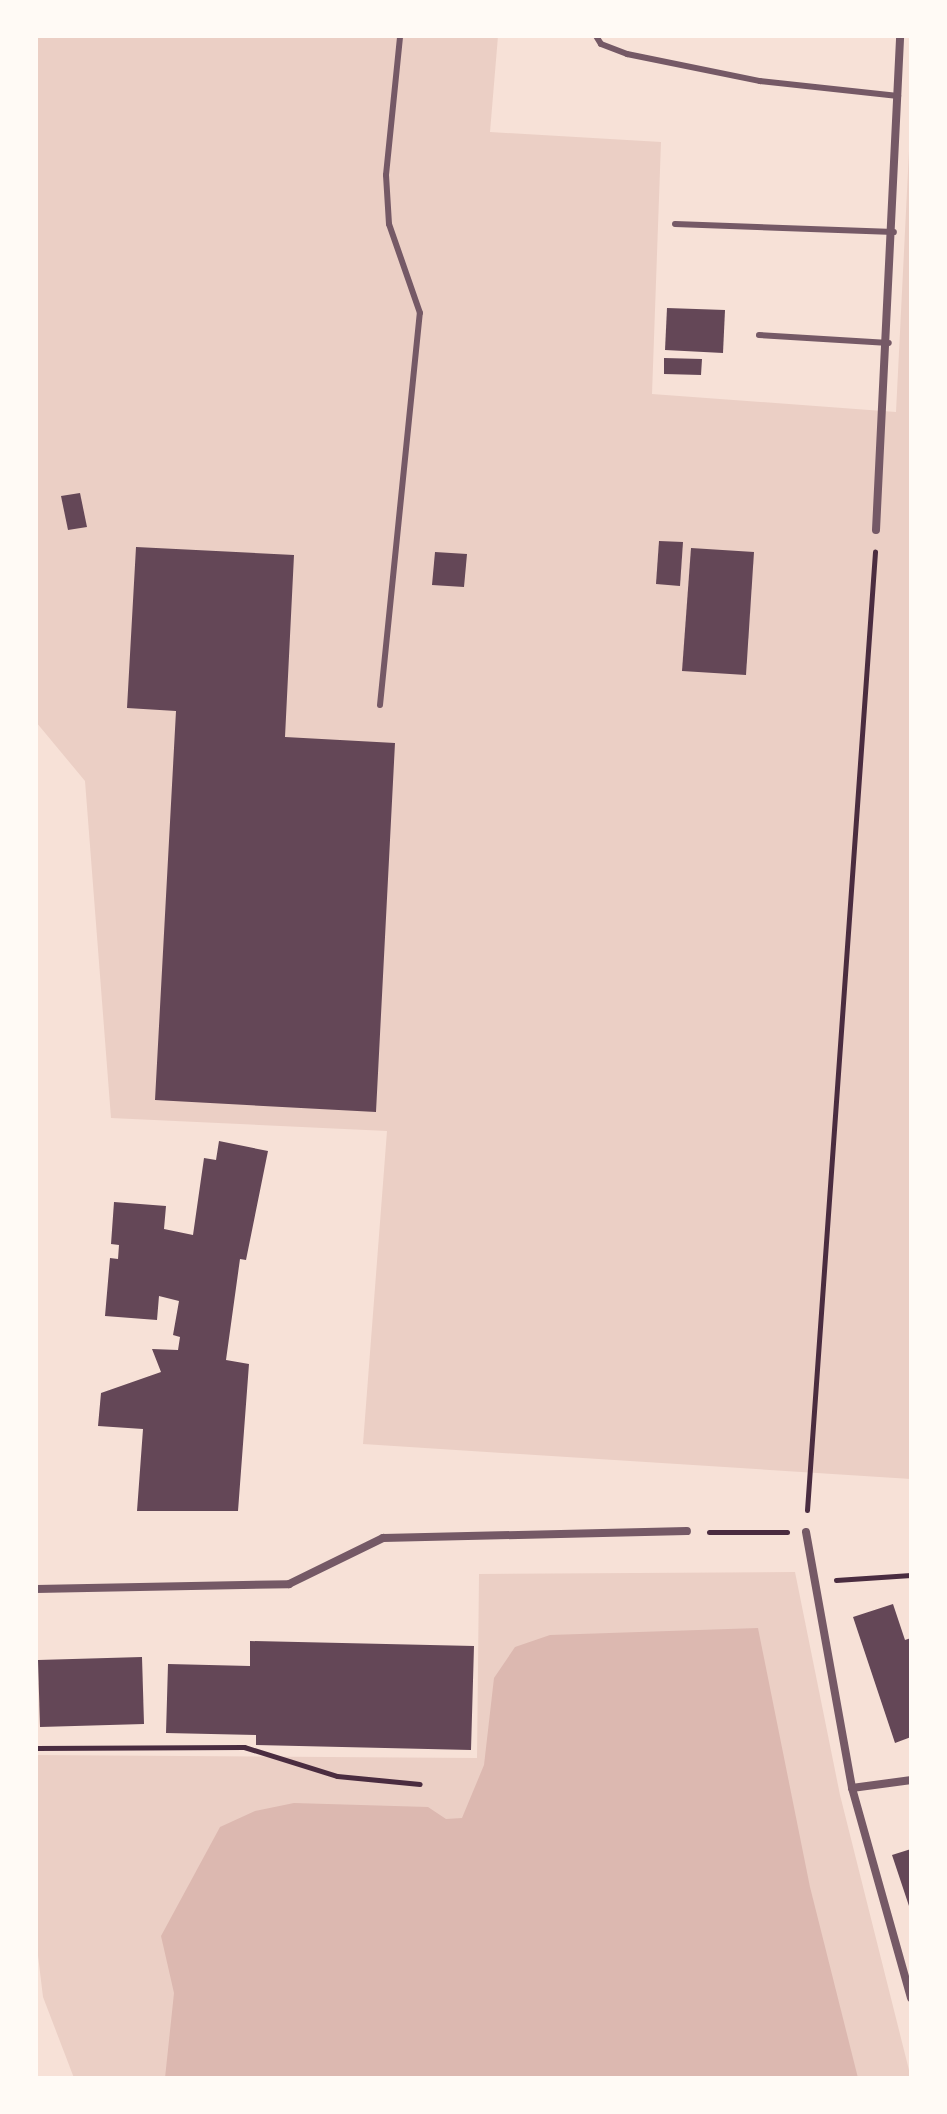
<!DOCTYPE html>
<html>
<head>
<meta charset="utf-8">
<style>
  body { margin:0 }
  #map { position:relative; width:947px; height:2114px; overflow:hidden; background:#f7e1d7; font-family:Manrope,sans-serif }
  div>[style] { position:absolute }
  .green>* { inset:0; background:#ebcfc5 }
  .water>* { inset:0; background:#dcb8b0 }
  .building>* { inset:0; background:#644757 }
  .path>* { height:5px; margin:-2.5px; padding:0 2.5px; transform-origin:2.5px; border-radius:2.5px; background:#4a2c40 }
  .service>* { height:6px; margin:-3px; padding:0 3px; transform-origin:3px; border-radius:3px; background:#755966 }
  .minor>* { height:8px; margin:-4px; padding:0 4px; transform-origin:4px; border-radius:4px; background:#755966 }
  span { translate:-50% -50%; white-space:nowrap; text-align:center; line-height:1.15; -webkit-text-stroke:7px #fffaf5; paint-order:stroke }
  .frame { position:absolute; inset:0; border:38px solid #fffaf5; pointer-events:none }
</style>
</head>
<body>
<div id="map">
  <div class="green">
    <i style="clip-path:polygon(36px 36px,498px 36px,490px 132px,661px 142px,652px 394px,896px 412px,911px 111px,911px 1479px,363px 1444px,387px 1131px,111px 1118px,85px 781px,36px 722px)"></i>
    <i style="clip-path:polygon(795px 1572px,840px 1795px,911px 2078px,74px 2078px,43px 1997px,36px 1939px,36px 1755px,477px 1758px,479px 1574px)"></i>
  </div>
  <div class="water">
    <i style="clip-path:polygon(758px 1628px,810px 1887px,858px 2078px,165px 2078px,174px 1993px,161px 1936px,220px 1827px,255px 1811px,294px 1803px,428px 1807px,446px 1819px,462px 1818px,484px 1765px,494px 1678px,515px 1647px,550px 1635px)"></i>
  </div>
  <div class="building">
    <i style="clip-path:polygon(667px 308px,725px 310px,723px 353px,665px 350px)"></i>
    <i style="clip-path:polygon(664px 358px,702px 359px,701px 375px,664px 374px)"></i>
    <i style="clip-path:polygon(80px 493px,87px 527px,68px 530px,61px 496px)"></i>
    <i style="clip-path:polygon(659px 541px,683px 542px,680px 586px,656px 584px)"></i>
    <i style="clip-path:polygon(136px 547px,294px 555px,285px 737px,395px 743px,376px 1112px,155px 1100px,176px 711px,127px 708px)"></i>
    <i style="clip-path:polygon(691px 548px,754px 552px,746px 675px,682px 671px)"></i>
    <i style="clip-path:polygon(435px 552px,467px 554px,464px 587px,432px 585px)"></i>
    <i style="clip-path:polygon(219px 1141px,268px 1151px,246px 1260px,240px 1259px,226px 1360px,249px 1364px,238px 1511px,137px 1511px,143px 1429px,98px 1426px,101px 1393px,161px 1372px,152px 1349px,178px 1350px,180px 1337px,173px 1335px,179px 1301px,159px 1296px,157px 1320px,105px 1316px,110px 1258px,118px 1259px,119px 1245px,111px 1244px,114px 1202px,166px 1206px,164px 1229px,193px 1235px,204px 1158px,216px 1160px)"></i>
    <i style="clip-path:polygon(893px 1604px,905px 1640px,911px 1638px,911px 1737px,895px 1743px,853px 1617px)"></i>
    <i style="clip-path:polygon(250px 1641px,474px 1646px,471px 1750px,256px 1745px,256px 1735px,166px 1733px,168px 1664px,250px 1666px)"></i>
    <i style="clip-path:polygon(142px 1657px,144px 1724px,40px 1727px,38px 1660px)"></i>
    <i style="clip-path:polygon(911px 1849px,911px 1909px,910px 1909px,892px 1855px)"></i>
  </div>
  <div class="path">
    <i style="left:807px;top:1510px;width:961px;rotate:-85.94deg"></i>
    <i style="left:709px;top:1532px;width:78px"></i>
    <i style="left:836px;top:1580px;width:75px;rotate:-3.8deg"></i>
    <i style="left:36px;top:1748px;width:208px;rotate:-0.3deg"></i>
    <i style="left:244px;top:1747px;width:97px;rotate:17.3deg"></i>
    <i style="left:337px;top:1776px;width:83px;rotate:5.5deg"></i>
  </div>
  <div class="service">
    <i style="left:596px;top:36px;width:9px;rotate:58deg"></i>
    <i style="left:601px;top:44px;width:28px;rotate:21deg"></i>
    <i style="left:627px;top:54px;width:136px;rotate:11.5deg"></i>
    <i style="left:760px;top:81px;width:139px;rotate:6.2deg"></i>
    <i style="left:675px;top:224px;width:219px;rotate:2.1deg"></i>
    <i style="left:759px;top:335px;width:130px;rotate:3.5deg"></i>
    <i style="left:380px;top:705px;width:394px;rotate:-84.2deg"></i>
    <i style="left:420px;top:313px;width:94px;rotate:-109.2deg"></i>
    <i style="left:389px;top:224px;width:49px;rotate:-93.5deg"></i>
    <i style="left:386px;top:175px;width:140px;rotate:-84.2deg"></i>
  </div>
  <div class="minor">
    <i style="left:876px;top:530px;width:495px;rotate:-87.2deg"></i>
    <i style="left:806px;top:1532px;width:260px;rotate:79.8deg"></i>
    <i style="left:852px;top:1788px;width:218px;rotate:74.3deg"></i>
    <i style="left:36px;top:1589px;width:253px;rotate:-1.1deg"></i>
    <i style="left:289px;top:1584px;width:105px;rotate:-26.1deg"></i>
    <i style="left:383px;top:1538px;width:304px;rotate:-1.3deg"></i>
    <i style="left:852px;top:1788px;width:60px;rotate:-7.7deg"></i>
  </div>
  <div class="frame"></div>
</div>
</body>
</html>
